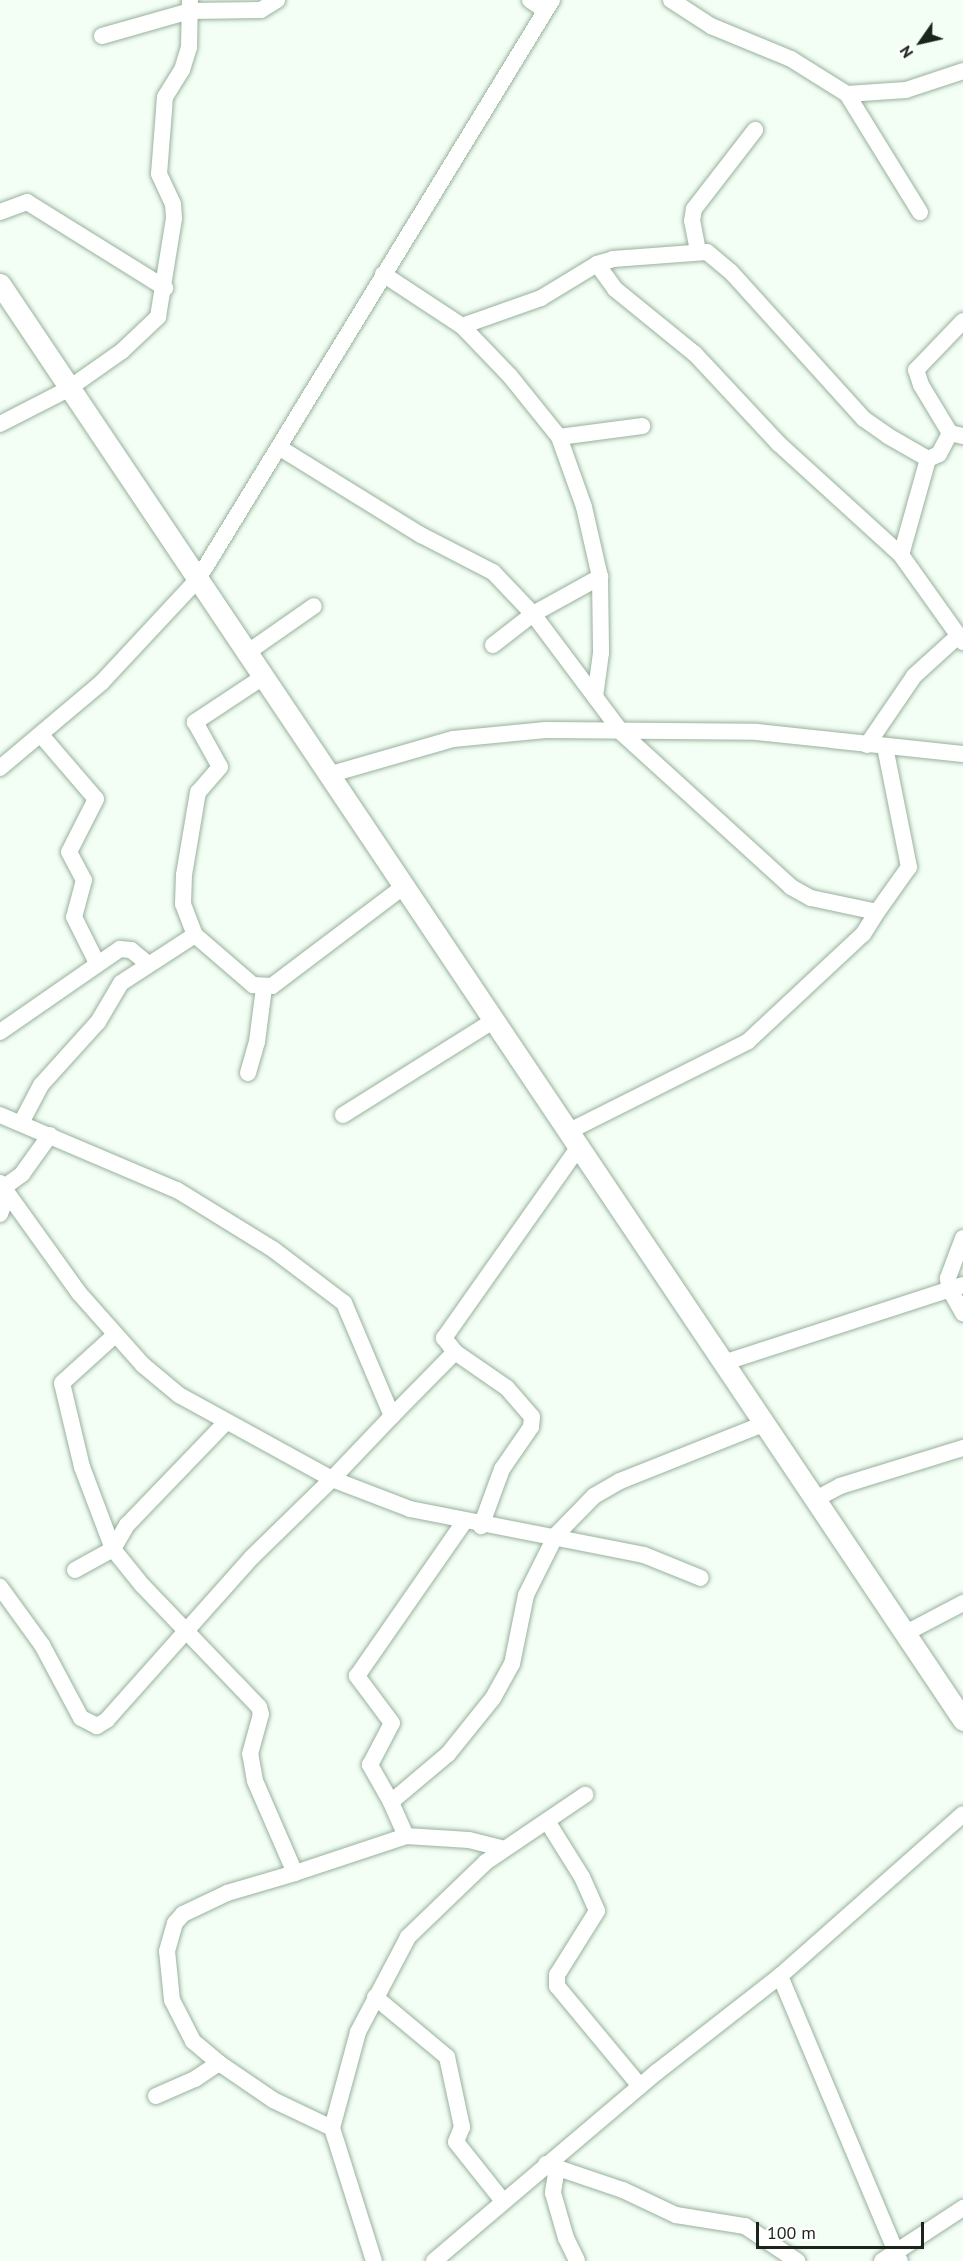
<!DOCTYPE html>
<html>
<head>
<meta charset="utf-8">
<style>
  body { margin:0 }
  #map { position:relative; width:963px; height:2261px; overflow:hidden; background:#f3fef5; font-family:"PT Sans",sans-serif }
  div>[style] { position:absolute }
  .roads { filter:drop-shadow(0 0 2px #98b19c) drop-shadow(0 0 2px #98b19c) }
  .minor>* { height:16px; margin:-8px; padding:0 8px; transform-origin:8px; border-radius:8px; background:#fff }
  .major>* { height:21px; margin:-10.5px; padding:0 10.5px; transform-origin:10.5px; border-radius:10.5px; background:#fff }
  span { translate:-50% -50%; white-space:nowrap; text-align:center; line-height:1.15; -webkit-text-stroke:4.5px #fff; paint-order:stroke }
  .north { position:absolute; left:891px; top:12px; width:60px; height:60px; -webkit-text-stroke:4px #fff; paint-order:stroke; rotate:236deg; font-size:16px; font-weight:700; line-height:24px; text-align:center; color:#1a241b }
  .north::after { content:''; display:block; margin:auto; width:21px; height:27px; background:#1a241b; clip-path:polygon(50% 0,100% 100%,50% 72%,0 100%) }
  .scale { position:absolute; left:756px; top:2222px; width:168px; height:27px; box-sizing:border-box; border:3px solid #1a241b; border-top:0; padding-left:8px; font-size:18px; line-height:21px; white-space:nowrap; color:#1a241b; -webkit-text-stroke:4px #fff; paint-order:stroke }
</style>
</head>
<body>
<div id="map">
  <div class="roads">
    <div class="minor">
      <i style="left:530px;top:0;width:18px;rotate:34deg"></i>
      <i style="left:671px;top:0;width:48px;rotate:33deg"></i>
      <i style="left:711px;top:26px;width:87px;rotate:22.4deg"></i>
      <i style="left:791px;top:59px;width:66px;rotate:32deg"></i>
      <i style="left:847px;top:94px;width:59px;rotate:-3.9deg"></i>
      <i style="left:906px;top:90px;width:60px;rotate:-18.4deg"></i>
      <i style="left:102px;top:36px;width:91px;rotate:-15.9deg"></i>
      <i style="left:190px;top:11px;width:71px;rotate:-0.8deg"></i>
      <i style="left:261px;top:10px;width:19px;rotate:-32deg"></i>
      <i style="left:847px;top:94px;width:139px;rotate:58.3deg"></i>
      <i style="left:0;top:212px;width:29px;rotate:-20deg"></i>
      <i style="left:27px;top:202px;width:163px;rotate:31.9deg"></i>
      <i style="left:698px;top:251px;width:31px;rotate:-101deg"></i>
      <i style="left:692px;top:221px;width:12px;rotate:-81deg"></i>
      <i style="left:694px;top:209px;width:100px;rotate:-52.3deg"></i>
      <i style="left:597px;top:264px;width:31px;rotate:54deg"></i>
      <i style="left:615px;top:289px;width:103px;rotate:39.1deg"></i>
      <i style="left:695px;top:354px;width:122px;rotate:47deg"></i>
      <i style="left:778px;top:443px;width:166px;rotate:42.3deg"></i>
      <i style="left:901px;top:555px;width:107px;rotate:54.5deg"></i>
      <i style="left:383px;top:274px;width:95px;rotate:33.4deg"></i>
      <i style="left:462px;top:326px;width:69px;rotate:46.2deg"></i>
      <i style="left:510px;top:376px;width:78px;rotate:51.2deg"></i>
      <i style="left:559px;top:437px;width:74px;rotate:70.3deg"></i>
      <i style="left:584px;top:507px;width:72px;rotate:77.1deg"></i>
      <i style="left:600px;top:577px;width:76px;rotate:89.2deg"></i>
      <i style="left:601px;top:653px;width:44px;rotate:97.8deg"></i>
      <i style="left:462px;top:326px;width:84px;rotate:-19.5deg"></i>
      <i style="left:541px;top:298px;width:66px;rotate:-31.3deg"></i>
      <i style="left:597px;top:264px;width:17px;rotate:-17deg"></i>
      <i style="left:613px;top:259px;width:94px;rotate:-4.3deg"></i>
      <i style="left:707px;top:252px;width:31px;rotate:40deg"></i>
      <i style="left:731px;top:272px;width:198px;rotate:47.9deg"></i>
      <i style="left:864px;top:419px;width:29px;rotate:35deg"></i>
      <i style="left:888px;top:436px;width:46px;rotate:29.9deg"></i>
      <i style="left:928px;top:459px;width:12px;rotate:-24deg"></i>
      <i style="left:939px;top:454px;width:24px;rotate:-62deg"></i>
      <i style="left:950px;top:433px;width:13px;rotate:13deg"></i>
      <i style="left:0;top:424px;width:76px;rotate:-27.2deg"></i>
      <i style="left:68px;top:389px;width:66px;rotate:-35.1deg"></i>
      <i style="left:122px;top:351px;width:50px;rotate:-43.4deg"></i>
      <i style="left:158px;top:317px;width:100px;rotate:-80.8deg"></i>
      <i style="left:174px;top:218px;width:14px;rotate:-94deg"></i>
      <i style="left:173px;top:204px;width:33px;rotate:-115deg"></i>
      <i style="left:159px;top:174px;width:64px;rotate:-85.5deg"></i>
      <i style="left:164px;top:110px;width:13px;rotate:-86deg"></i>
      <i style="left:165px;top:97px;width:32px;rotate:-58deg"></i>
      <i style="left:182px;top:70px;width:24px;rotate:-73deg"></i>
      <i style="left:189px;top:47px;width:47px;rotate:-88.8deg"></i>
      <i style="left:950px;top:433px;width:56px;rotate:-121.1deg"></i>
      <i style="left:921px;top:385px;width:16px;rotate:-108deg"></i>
      <i style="left:916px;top:370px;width:68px;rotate:-46.2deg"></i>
      <i style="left:559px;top:437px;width:84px;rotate:-7.5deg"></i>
      <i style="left:280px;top:448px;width:166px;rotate:31.7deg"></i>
      <i style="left:421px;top:535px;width:81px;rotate:27.2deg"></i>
      <i style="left:493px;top:572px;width:58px;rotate:46.4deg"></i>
      <i style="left:533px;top:614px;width:149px;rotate:53.2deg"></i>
      <i style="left:622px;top:733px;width:229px;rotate:42.3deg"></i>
      <i style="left:791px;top:887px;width:23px;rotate:29deg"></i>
      <i style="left:811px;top:898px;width:67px;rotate:12deg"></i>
      <i style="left:877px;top:912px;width:26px;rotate:122deg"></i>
      <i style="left:863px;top:934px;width:158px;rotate:137deg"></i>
      <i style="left:747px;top:1042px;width:201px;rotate:153.4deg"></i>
      <i style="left:901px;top:555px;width:100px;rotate:-74.3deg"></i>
      <i style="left:493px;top:645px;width:51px;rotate:-37.8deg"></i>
      <i style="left:533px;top:614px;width:77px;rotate:-28.9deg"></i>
      <i style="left:248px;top:652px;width:80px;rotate:-34.9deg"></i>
      <i style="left:263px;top:677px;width:82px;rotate:146.5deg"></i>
      <i style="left:195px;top:722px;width:51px;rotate:60.9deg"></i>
      <i style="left:220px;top:767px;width:33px;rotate:131deg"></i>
      <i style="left:198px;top:792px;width:84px;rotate:99.6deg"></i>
      <i style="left:184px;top:875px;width:29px;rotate:92deg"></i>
      <i style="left:183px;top:904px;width:33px;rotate:69deg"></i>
      <i style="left:195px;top:935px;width:77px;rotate:40.8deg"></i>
      <i style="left:253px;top:985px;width:19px;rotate:3deg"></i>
      <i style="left:272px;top:986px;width:164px;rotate:-37.1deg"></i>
      <i style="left:41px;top:735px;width:84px;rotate:49.3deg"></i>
      <i style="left:96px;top:799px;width:59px;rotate:117deg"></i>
      <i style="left:69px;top:852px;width:32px;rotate:62deg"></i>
      <i style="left:84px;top:880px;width:38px;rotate:105deg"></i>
      <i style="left:74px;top:917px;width:51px;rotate:63.4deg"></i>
      <i style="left:867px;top:745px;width:83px;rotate:-55.7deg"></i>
      <i style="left:914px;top:676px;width:59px;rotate:-42.3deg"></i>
      <i style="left:0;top:768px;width:133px;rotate:-40.1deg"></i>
      <i style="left:102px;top:682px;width:141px;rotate:-47deg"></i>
      <i style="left:198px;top:579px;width:679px;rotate:-58.56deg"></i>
      <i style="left:328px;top:775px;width:130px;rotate:-16.1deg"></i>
      <i style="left:453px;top:739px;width:93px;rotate:-5.5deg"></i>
      <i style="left:546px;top:730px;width:211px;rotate:0.5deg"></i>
      <i style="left:757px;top:732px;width:207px;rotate:6.1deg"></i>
      <i style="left:877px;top:912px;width:55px;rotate:-54.6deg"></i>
      <i style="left:909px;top:867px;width:122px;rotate:-101.3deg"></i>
      <i style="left:0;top:1032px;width:146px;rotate:-34.7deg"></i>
      <i style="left:120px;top:949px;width:11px;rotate:5deg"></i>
      <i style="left:131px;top:950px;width:22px;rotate:39deg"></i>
      <i style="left:248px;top:1073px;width:32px;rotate:-74deg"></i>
      <i style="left:257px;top:1042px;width:55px;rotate:-82.7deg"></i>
      <i style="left:0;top:1115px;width:192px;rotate:23deg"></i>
      <i style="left:177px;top:1190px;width:114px;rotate:31.7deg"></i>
      <i style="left:274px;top:1250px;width:88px;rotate:37.1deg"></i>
      <i style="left:344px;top:1303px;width:123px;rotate:67deg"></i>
      <i style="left:392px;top:1416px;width:87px;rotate:133.6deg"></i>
      <i style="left:332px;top:1479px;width:84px;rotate:21deg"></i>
      <i style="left:410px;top:1509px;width:238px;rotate:11.1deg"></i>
      <i style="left:644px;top:1555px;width:61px;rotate:22deg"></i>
      <i style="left:343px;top:1115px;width:177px;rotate:-32.1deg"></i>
      <i style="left:21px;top:1123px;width:43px;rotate:-62.2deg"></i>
      <i style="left:41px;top:1085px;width:85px;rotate:-47.9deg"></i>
      <i style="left:98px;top:1022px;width:45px;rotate:-59.5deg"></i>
      <i style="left:121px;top:983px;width:88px;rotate:-33deg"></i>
      <i style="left:0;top:1183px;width:135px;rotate:54.3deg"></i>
      <i style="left:79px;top:1293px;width:96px;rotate:48.4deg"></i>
      <i style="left:143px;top:1365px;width:47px;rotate:39.8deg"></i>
      <i style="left:179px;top:1395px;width:175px;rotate:28.8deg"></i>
      <i style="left:332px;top:1479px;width:112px;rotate:135.7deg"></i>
      <i style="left:252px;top:1557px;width:218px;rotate:131.7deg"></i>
      <i style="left:107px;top:1720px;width:12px;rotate:149deg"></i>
      <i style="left:97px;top:1726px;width:18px;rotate:-153deg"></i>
      <i style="left:81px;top:1718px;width:83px;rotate:-118.1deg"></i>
      <i style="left:42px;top:1645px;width:72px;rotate:-125.9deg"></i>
      <i style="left:3px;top:1188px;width:24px;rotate:-36deg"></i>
      <i style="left:22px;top:1174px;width:48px;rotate:-54.3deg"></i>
      <i style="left:0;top:1214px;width:20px;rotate:-70deg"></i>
      <i style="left:963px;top:1238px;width:43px;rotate:110.6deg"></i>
      <i style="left:948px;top:1278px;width:10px;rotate:84deg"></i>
      <i style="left:949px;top:1288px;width:29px;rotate:61deg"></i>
      <i style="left:455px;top:1352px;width:63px;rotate:34.7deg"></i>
      <i style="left:507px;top:1388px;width:38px;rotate:49deg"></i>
      <i style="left:532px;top:1417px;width:10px;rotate:96deg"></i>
      <i style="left:531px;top:1427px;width:51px;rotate:124.6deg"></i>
      <i style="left:502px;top:1469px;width:61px;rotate:110.2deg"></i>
      <i style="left:723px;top:1363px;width:252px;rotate:-18deg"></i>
      <i style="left:392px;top:1416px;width:90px;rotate:-45.5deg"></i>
      <i style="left:455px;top:1352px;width:18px;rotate:-128deg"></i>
      <i style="left:444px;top:1338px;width:232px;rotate:-54.8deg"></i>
      <i style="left:814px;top:1500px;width:30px;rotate:-28deg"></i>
      <i style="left:840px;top:1486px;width:129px;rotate:-17.2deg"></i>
      <i style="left:75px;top:1570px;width:43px;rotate:-28.9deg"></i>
      <i style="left:113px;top:1549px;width:88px;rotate:-110.7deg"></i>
      <i style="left:82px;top:1467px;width:86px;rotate:-103.4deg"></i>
      <i style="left:62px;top:1383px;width:72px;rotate:-42.2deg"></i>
      <i style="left:904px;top:1634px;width:67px;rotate:-27.7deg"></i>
      <i style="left:391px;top:1802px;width:43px;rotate:-119.6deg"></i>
      <i style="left:370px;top:1765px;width:47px;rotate:-62.4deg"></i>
      <i style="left:392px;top:1723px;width:59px;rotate:-126.7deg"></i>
      <i style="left:357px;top:1676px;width:188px;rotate:-55.2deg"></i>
      <i style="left:547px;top:1821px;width:66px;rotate:58deg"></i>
      <i style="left:582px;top:1877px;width:37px;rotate:66deg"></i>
      <i style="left:597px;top:1911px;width:75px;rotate:122deg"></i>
      <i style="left:557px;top:1975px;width:11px;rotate:90deg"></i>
      <i style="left:557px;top:1986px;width:130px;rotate:50.3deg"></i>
      <i style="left:406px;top:1836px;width:63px;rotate:3.6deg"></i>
      <i style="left:469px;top:1840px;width:36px;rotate:14deg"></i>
      <i style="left:295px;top:1873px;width:117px;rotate:-18.4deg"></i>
      <i style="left:406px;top:1836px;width:37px;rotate:-114deg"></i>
      <i style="left:391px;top:1802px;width:75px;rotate:-40.1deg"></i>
      <i style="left:448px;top:1754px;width:72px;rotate:-51.2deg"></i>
      <i style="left:493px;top:1698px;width:39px;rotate:-61deg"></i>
      <i style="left:512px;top:1664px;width:70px;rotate:-78.5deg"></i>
      <i style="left:526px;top:1595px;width:67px;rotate:-63.4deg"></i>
      <i style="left:556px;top:1535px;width:54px;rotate:-45.7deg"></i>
      <i style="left:594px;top:1496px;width:30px;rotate:-30deg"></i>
      <i style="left:620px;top:1481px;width:154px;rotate:-21.7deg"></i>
      <i style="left:780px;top:1976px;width:309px;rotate:67.2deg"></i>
      <i style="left:375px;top:1997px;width:94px;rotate:39.8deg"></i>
      <i style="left:447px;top:2057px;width:72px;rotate:77.9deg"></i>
      <i style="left:462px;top:2127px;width:16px;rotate:112deg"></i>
      <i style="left:456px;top:2142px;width:75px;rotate:51.5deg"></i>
      <i style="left:219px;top:2063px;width:65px;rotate:34.4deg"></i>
      <i style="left:273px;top:2100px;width:65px;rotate:25.4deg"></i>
      <i style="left:332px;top:2128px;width:99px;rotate:-74.8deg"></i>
      <i style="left:358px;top:2032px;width:107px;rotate:-62.2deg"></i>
      <i style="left:408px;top:1937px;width:108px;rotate:-43.9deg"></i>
      <i style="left:486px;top:1862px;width:120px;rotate:-34.1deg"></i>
      <i style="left:156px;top:2096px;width:43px;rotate:-23.6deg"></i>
      <i style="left:195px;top:2079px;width:29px;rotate:-34deg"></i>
      <i style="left:219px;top:2063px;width:34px;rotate:-140deg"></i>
      <i style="left:193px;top:2041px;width:46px;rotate:-117.1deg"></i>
      <i style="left:172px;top:2000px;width:49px;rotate:-95.8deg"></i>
      <i style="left:167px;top:1951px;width:29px;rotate:-74deg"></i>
      <i style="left:175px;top:1923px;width:12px;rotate:-48deg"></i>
      <i style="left:183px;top:1914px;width:49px;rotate:-25.5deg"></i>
      <i style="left:227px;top:1893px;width:71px;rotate:-16.4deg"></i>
      <i style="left:295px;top:1873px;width:100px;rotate:-113.5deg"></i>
      <i style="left:255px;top:1781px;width:27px;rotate:-100deg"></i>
      <i style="left:250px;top:1754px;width:41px;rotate:-74.6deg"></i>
      <i style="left:261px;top:1714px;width:7px;rotate:-106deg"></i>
      <i style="left:259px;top:1707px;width:169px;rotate:-133.8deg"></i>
      <i style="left:142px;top:1585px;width:46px;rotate:-128.9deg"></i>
      <i style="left:113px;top:1549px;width:28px;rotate:-60deg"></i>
      <i style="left:127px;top:1525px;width:143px;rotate:-46.1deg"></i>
      <i style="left:332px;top:2128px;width:139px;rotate:72.5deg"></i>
      <i style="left:546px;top:2164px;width:81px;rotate:18.7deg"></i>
      <i style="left:623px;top:2190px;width:59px;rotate:25.3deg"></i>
      <i style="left:676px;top:2215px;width:70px;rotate:9.1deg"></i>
      <i style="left:745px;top:2226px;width:63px;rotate:33.9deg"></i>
      <i style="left:557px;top:2167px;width:26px;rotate:99deg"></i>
      <i style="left:553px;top:2193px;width:47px;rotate:73.9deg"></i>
      <i style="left:566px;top:2238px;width:25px;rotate:64deg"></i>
      <i style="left:434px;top:2261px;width:292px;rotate:-40.3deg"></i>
      <i style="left:657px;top:2072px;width:156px;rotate:-38deg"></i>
      <i style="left:780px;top:1976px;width:244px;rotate:-41.5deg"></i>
      <i style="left:882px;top:2261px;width:97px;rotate:-33.2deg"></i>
    </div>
    <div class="major">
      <i style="left:0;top:284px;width:1729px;rotate:56.15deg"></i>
    </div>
  </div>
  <div class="north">N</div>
  <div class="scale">100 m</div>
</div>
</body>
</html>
